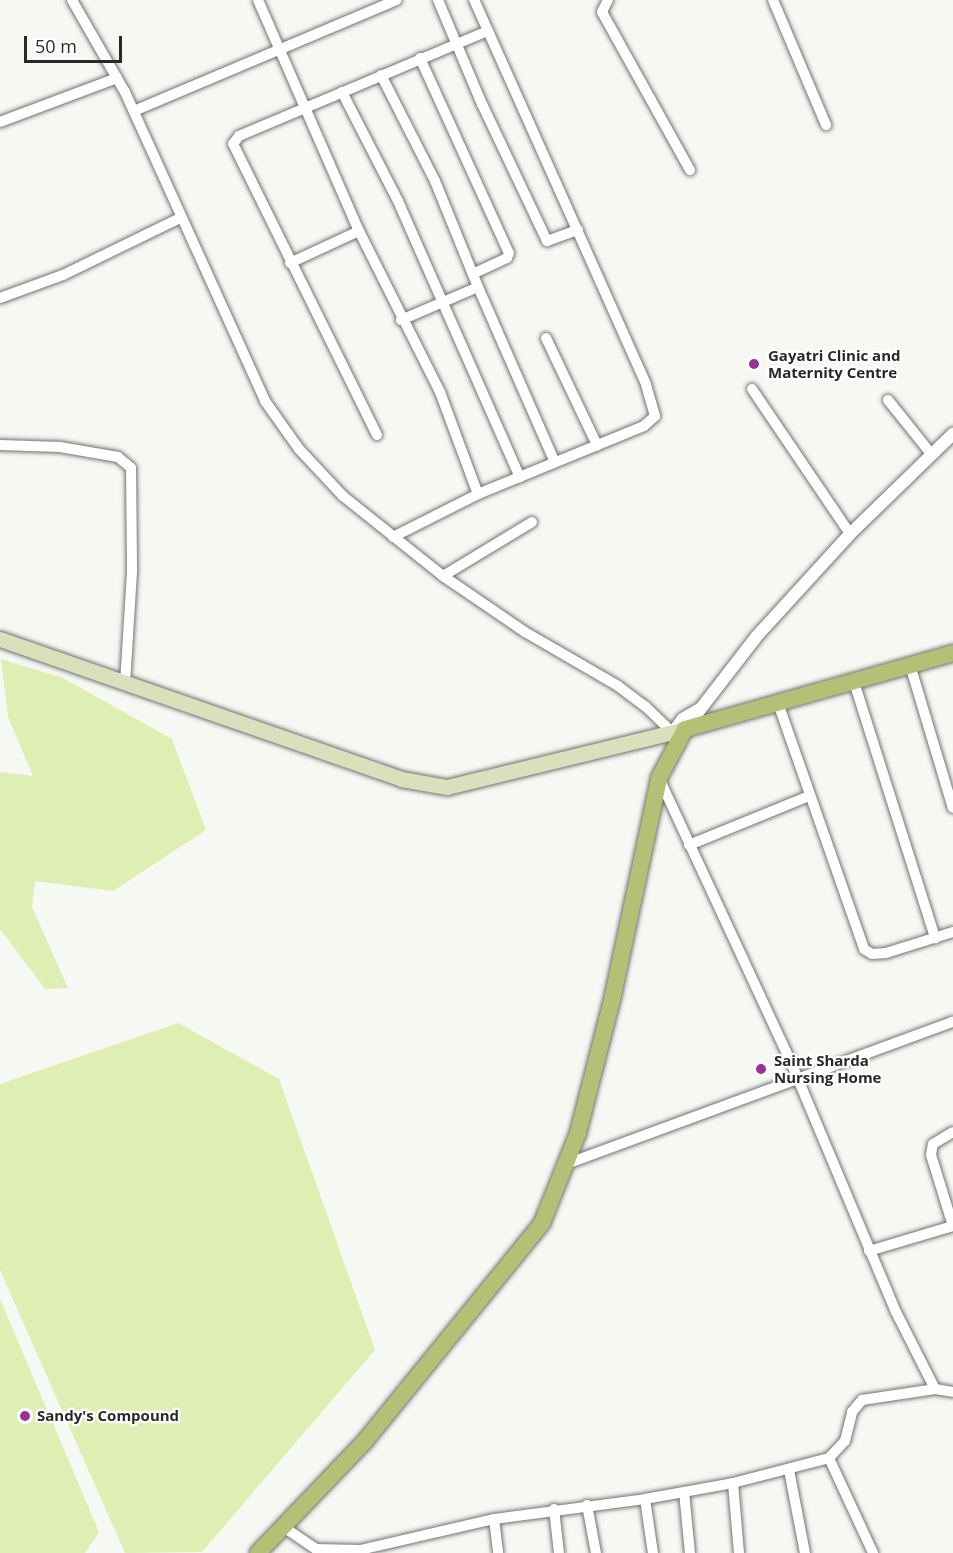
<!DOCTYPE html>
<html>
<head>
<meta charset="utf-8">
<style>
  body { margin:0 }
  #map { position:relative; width:953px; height:1553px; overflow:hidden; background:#f6f8f4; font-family:"Open Sans",sans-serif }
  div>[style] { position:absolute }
  .green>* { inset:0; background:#dfeeb2 }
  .roads { filter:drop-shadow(0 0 2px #737471) drop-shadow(0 0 2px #737471) }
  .minor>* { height:10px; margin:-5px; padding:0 5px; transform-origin:5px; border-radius:5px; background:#fff }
  .tertiary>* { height:12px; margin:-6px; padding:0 6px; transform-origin:6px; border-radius:6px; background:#fff }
  .secondary>* { height:15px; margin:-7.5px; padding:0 7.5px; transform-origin:7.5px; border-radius:7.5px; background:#d9e0bb }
  .primary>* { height:16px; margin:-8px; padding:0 8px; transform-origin:8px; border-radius:8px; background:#b3c176 }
  .dots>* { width:16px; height:16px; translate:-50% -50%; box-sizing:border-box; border:3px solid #fff; border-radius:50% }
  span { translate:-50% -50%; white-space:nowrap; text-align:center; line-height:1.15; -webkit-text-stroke:4.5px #fff; paint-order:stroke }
  .poi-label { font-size:15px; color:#292928; font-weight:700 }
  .left { translate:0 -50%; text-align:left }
  .scale { position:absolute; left:24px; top:36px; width:98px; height:27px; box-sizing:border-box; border:3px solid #292928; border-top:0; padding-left:8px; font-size:18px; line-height:21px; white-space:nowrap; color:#292928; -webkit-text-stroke:4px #fff; paint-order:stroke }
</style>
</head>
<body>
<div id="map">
  <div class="green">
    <i style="clip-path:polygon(1px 659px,63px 678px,172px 739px,206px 830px,113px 891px,35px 881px,32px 907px,68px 988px,45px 989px,0 929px,0 772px,33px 776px,8px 717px)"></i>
    <i style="clip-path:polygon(178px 1023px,279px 1079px,375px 1350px,202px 1552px,125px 1553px,0 1270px,0 1084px)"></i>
    <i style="clip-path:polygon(0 1299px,99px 1532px,85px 1553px,0 1553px)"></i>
  </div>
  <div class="roads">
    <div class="minor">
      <i style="left:72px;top:0;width:106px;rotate:60.1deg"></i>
      <i style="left:125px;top:92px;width:339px;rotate:65.6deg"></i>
      <i style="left:265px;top:401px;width:59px;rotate:54.7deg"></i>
      <i style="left:299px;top:449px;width:64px;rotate:46.9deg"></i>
      <i style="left:343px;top:496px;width:128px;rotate:38.7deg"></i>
      <i style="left:443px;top:576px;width:99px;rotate:34.3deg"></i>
      <i style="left:525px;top:632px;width:108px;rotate:30.1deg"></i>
      <i style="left:618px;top:686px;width:34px;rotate:37deg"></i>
      <i style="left:645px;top:706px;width:37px;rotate:44deg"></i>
      <i style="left:672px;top:732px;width:17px;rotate:-54deg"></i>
      <i style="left:682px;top:718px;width:22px;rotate:-30deg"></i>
      <i style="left:258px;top:0;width:252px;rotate:66.4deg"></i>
      <i style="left:359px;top:231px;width:180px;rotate:63.3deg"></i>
      <i style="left:440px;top:392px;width:109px;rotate:69.6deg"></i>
      <i style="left:438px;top:0;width:113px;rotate:67.1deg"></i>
      <i style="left:482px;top:104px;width:152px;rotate:64.6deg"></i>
      <i style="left:547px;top:241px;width:33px;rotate:-20deg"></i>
      <i style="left:608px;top:0;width:13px;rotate:117deg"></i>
      <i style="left:602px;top:12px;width:181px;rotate:60.9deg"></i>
      <i style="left:773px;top:0;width:136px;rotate:67deg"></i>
      <i style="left:420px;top:58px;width:214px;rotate:65.5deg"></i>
      <i style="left:509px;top:253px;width:5px;rotate:112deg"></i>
      <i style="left:507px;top:258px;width:38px;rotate:155deg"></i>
      <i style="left:381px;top:75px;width:119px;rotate:63deg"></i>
      <i style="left:435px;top:181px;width:114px;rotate:67.9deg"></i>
      <i style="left:478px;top:287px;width:84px;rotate:156.8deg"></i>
      <i style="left:342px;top:92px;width:123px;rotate:62.8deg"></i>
      <i style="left:398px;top:201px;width:302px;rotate:66.2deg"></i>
      <i style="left:134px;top:111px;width:285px;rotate:-22.9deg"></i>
      <i style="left:0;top:122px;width:125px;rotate:-20.6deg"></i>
      <i style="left:290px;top:263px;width:76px;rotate:-24.9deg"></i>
      <i style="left:478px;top:287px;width:191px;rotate:66.3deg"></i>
      <i style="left:0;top:298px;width:67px;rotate:-20.1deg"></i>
      <i style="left:63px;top:275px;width:132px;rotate:-26deg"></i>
      <i style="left:546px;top:338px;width:119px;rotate:64.5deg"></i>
      <i style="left:752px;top:389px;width:175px;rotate:55.9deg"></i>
      <i style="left:888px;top:400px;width:70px;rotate:51.3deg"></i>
      <i style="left:377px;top:435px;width:325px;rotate:-116.3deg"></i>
      <i style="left:233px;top:144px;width:10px;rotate:-53deg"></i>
      <i style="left:239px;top:136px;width:270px;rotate:-22.9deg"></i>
      <i style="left:0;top:445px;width:60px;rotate:1.9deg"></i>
      <i style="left:60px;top:447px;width:59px;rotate:9.8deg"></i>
      <i style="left:118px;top:457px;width:17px;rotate:40deg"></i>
      <i style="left:131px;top:468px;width:104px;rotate:89.4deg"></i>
      <i style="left:132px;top:572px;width:111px;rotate:93.6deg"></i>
      <i style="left:393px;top:537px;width:95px;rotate:-26.8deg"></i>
      <i style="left:478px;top:494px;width:179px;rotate:-22.3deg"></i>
      <i style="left:644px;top:426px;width:15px;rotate:-42deg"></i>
      <i style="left:655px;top:416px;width:33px;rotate:-106deg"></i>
      <i style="left:646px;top:384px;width:421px;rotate:-114.1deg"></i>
      <i style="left:443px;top:576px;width:104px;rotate:-31.2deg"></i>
      <i style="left:910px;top:665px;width:149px;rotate:73.3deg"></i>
      <i style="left:854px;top:682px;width:269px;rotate:72.4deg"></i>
      <i style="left:778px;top:703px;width:261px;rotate:70.7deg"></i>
      <i style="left:864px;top:949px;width:9px;rotate:32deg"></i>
      <i style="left:872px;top:954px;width:14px;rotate:-4deg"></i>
      <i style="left:886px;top:953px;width:70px;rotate:-17.4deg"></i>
      <i style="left:659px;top:778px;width:311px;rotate:65.1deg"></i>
      <i style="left:790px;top:1060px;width:273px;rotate:67.2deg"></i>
      <i style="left:896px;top:1312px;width:86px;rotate:63.1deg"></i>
      <i style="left:935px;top:1389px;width:18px;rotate:9deg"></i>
      <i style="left:689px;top:845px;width:130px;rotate:-22.2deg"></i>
      <i style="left:569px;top:1163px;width:409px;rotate:-20.2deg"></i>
      <i style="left:869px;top:1251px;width:88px;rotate:-16.6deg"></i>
      <i style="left:953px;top:1226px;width:74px;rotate:-107.2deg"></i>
      <i style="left:931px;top:1155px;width:11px;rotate:-80deg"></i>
      <i style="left:933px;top:1144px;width:23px;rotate:-31deg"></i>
      <i style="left:829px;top:1458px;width:105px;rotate:65.1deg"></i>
      <i style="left:789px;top:1470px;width:85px;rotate:79.1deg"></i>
      <i style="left:733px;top:1483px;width:70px;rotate:85.1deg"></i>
      <i style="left:684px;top:1492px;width:61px;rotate:84.4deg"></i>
      <i style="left:645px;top:1499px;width:55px;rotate:81.6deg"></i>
      <i style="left:587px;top:1505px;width:49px;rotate:79.4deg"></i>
      <i style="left:554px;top:1509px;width:44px;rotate:83.5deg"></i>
      <i style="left:494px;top:1519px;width:34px;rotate:83deg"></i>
      <i style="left:282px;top:1526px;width:41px;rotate:34.1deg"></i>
      <i style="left:316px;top:1549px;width:44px;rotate:1.3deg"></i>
      <i style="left:360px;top:1550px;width:138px;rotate:-13deg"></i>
      <i style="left:494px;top:1519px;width:152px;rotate:-7.5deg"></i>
      <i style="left:645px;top:1499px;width:89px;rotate:-10.3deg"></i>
      <i style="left:733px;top:1483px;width:99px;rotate:-14.6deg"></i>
      <i style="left:829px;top:1458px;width:23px;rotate:-47deg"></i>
      <i style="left:845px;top:1441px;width:30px;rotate:-76deg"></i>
      <i style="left:852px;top:1412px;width:16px;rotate:-50deg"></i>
      <i style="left:862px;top:1400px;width:74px;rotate:-8.6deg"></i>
    </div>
    <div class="tertiary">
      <i style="left:685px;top:729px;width:116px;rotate:-52.3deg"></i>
      <i style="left:756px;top:637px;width:139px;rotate:-47.6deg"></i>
      <i style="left:850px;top:534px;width:144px;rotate:-44.2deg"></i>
    </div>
    <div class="secondary">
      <i style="left:0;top:639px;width:425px;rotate:19.2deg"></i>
      <i style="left:401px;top:779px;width:47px;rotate:9.9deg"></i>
      <i style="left:447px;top:787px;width:245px;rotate:-13.7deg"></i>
    </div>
    <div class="primary">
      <i style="left:258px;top:1553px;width:155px;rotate:-46.3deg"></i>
      <i style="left:365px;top:1441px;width:281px;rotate:-50.9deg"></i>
      <i style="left:542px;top:1223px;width:97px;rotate:-68.2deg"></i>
      <i style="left:578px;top:1133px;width:137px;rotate:-75.7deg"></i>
      <i style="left:612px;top:1000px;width:227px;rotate:-78deg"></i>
      <i style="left:659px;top:778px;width:55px;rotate:-62deg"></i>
      <i style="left:685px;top:729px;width:279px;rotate:-15.8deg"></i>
    </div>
  </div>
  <div class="dots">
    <i style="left:754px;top:364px;background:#993295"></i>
    <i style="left:761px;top:1069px;background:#993295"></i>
    <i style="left:25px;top:1416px;background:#993295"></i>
  </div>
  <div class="poi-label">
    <span class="left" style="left:768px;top:364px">Gayatri Clinic and<br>Maternity Centre</span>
    <span class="left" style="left:774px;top:1069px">Saint Sharda<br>Nursing Home</span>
    <span class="left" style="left:37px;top:1416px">Sandy's Compound</span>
  </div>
  <div class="scale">50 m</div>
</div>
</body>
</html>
